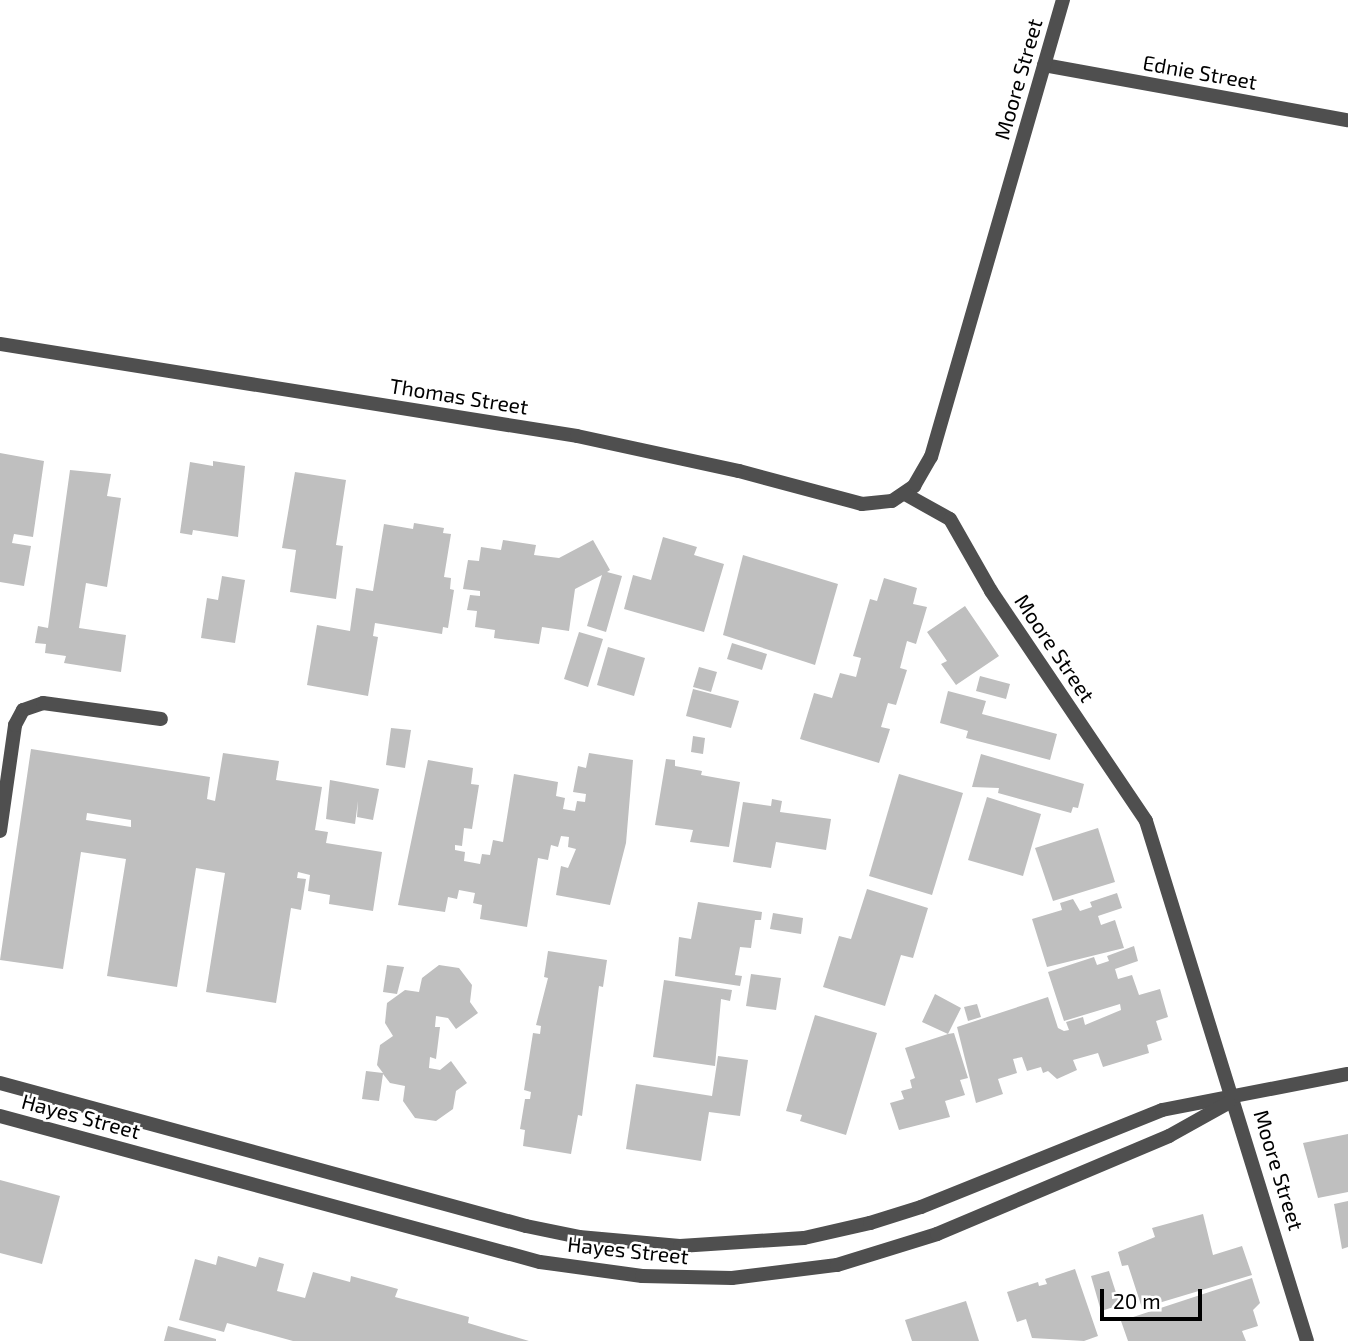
<!DOCTYPE html>
<html>
<head>
<meta charset="utf-8">
<style>
  body { margin:0 }
  #map { position:relative; width:1348px; height:1341px; overflow:hidden; background:#fff; font-family:"Exo 2",sans-serif }
  div>[style] { position:absolute }
  .building>* { inset:0; background:#bfbfbf }
  .service>* { height:14px; margin:-7px; padding:0 7px; transform-origin:7px; border-radius:7px; background:#4f4f4f }
  .minor>* { height:14px; margin:-7px; padding:0 7px; transform-origin:7px; border-radius:7px; background:#4f4f4f }
  .tertiary>* { height:14px; margin:-7px; padding:0 7px; transform-origin:7px; border-radius:7px; background:#4f4f4f }
  span { translate:-50% -50%; white-space:nowrap; text-align:center; line-height:1.15; -webkit-text-stroke:5px #fff; paint-order:stroke }
  .street-label { font-size:21px; color:#000 }
  .scale { position:absolute; left:1100px; top:1289px; width:102px; height:32px; box-sizing:border-box; border:4px solid #000; border-top:0; padding-left:9px; font-size:21px; line-height:24px; white-space:nowrap; color:#000; -webkit-text-stroke:5px #fff; paint-order:stroke }
</style>
</head>
<body>
<div id="map">
  <div class="building">
    <i style="clip-path:polygon(0 453px,44px 461px,33px 537px,14px 534px,12px 543px,31px 546px,24px 586px,0 582px)"></i>
    <i style="clip-path:polygon(213px 461px,245px 466px,238px 537px,193px 530px,192px 535px,180px 533px,190px 462px,213px 466px)"></i>
    <i style="clip-path:polygon(70px 470px,111px 474px,107px 496px,121px 498px,107px 587px,86px 583px,79px 628px,126px 635px,121px 672px,64px 663px,66px 656px,45px 653px,46px 644px,35px 643px,38px 626px,48px 628px)"></i>
    <i style="clip-path:polygon(295px 472px,346px 480px,336px 545px,343px 546px,336px 599px,290px 592px,296px 550px,282px 548px)"></i>
    <i style="clip-path:polygon(414px 523px,444px 528px,443px 533px,451px 534px,444px 577px,451px 578px,450px 589px,454px 590px,448px 628px,443px 627px,442px 634px,375px 623px,373px 636px,378px 637px,368px 696px,307px 685px,317px 625px,350px 631px,356px 588px,373px 591px,384px 524px,413px 529px)"></i>
    <i style="clip-path:polygon(663px 537px,697px 547px,694px 555px,724px 564px,704px 632px,624px 609px,633px 575px,651px 580px)"></i>
    <i style="clip-path:polygon(503px 540px,536px 545px,534px 555px,559px 558px,593px 540px,610px 570px,607px 572px,622px 576px,606px 632px,587px 626px,602px 575px,575px 589px,569px 631px,542px 627px,539px 644px,494px 638px,495px 630px,475px 627px,477px 611px,467px 610px,470px 595px,480px 596px,480px 591px,463px 589px,468px 560px,479px 561px,481px 547px,501px 550px)"></i>
    <i style="clip-path:polygon(743px 555px,838px 584px,815px 665px,723px 635px)"></i>
    <i style="clip-path:polygon(222px 576px,245px 580px,235px 643px,201px 638px,207px 598px,218px 600px)"></i>
    <i style="clip-path:polygon(884px 578px,917px 588px,913px 604px,927px 607px,916px 644px,907px 641px,900px 668px,907px 670px,896px 705px,888px 703px,881px 727px,890px 729px,879px 763px,800px 739px,814px 693px,832px 698px,840px 673px,856px 677px,861px 658px,853px 656px,870px 599px,877px 601px)"></i>
    <i style="clip-path:polygon(965px 606px,999px 656px,956px 685px,941px 664px,947px 661px,927px 632px)"></i>
    <i style="clip-path:polygon(579px 632px,603px 639px,588px 687px,564px 679px)"></i>
    <i style="clip-path:polygon(732px 643px,767px 654px,762px 670px,727px 659px)"></i>
    <i style="clip-path:polygon(608px 647px,645px 658px,634px 696px,597px 685px)"></i>
    <i style="clip-path:polygon(699px 667px,717px 672px,711px 692px,693px 687px)"></i>
    <i style="clip-path:polygon(980px 676px,1010px 684px,1006px 699px,976px 691px)"></i>
    <i style="clip-path:polygon(693px 689px,739px 701px,731px 728px,686px 716px)"></i>
    <i style="clip-path:polygon(948px 691px,986px 701px,982px 714px,1057px 734px,1050px 760px,966px 738px,968px 731px,940px 723px)"></i>
    <i style="clip-path:polygon(391px 728px,411px 730px,405px 768px,386px 765px)"></i>
    <i style="clip-path:polygon(693px 736px,705px 738px,703px 754px,691px 752px)"></i>
    <i style="clip-path:polygon(evenodd,31px 749px,210px 777px,207px 799px,215px 801px,223px 753px,279px 761px,276px 780px,322px 787px,315px 830px,328px 832px,326px 843px,382px 852px,373px 911px,329px 904px,330px 895px,308px 891px,310px 875px,298px 872px,297px 878px,306px 879px,301px 910px,291px 908px,276px 1003px,206px 992px,225px 873px,196px 868px,177px 987px,107px 976px,126px 859px,81px 852px,63px 969px,0 960px,31px 749px,87px 813px,131px 820px,131px 827px,86px 820px,87px 813px)"></i>
    <i style="clip-path:polygon(589px 753px,633px 760px,626px 843px,610px 905px,556px 895px,561px 866px,568px 868px,576px 849px,568px 847px,569px 837px,561px 836px,558px 847px,551px 845px,548px 860px,538px 858px,527px 927px,480px 919px,482px 905px,473px 903px,475px 893px,459px 890px,457px 899px,448px 897px,445px 912px,398px 905px,428px 760px,473px 768px,471px 784px,479px 785px,472px 829px,464px 828px,462px 846px,455px 845px,455px 850px,465px 852px,464px 861px,480px 864px,482px 854px,490px 855px,493px 840px,503px 842px,514px 774px,558px 782px,556px 796px,565px 798px,563px 809px,575px 811px,577px 801px,585px 802px,586px 794px,573px 792px,578px 766px,586px 768px)"></i>
    <i style="clip-path:polygon(981px 754px,1084px 784px,1078px 808px,1073px 807px,1071px 813px,998px 793px,999px 788px,972px 787px)"></i>
    <i style="clip-path:polygon(666px 759px,675px 760px,675px 766px,702px 771px,701px 775px,740px 782px,729px 847px,690px 842px,693px 830px,655px 825px)"></i>
    <i style="clip-path:polygon(899px 774px,963px 793px,932px 895px,869px 876px)"></i>
    <i style="clip-path:polygon(330px 780px,379px 789px,373px 820px,357px 817px,358px 801px,355px 824px,326px 819px)"></i>
    <i style="clip-path:polygon(987px 797px,1041px 814px,1023px 876px,968px 860px)"></i>
    <i style="clip-path:polygon(772px 799px,782px 801px,780px 812px,831px 819px,826px 850px,776px 842px,771px 868px,733px 862px,743px 802px,771px 806px)"></i>
    <i style="clip-path:polygon(1098px 828px,1115px 882px,1053px 901px,1035px 848px)"></i>
    <i style="clip-path:polygon(867px 889px,928px 908px,913px 958px,901px 955px,885px 1006px,823px 987px,839px 936px,851px 939px)"></i>
    <i style="clip-path:polygon(1117px 893px,1122px 908px,1098px 916px,1101px 925px,1115px 920px,1124px 948px,1047px 967px,1032px 919px,1062px 910px,1060px 903px,1073px 899px,1080px 911px,1092px 907px,1090px 902px)"></i>
    <i style="clip-path:polygon(698px 902px,762px 912px,761px 920px,755px 920px,751px 948px,740px 947px,735px 975px,742px 976px,740px 986px,675px 976px,679px 937px,691px 939px)"></i>
    <i style="clip-path:polygon(773px 913px,803px 918px,801px 934px,770px 929px)"></i>
    <i style="clip-path:polygon(1134px 946px,1138px 961px,1115px 969px,1118px 979px,1132px 975px,1139px 995px,1160px 989px,1168px 1017px,1156px 1021px,1162px 1040px,1147px 1045px,1149px 1053px,1103px 1067px,1098px 1053px,1073px 1060px,1077px 1070px,1057px 1079px,1048px 1071px,1043px 1073px,1041px 1067px,1027px 1071px,1022px 1057px,1013px 1059px,1017px 1073px,998px 1079px,1003px 1094px,976px 1103px,957px 1027px,1048px 997px,1058px 1028px,1064px 1031px,1069px 1030px,1066px 1022px,1083px 1017px,1085px 1025px,1121px 1010px,1120px 1004px,1064px 1021px,1048px 972px,1094px 957px,1097px 965px,1109px 961px,1107px 956px)"></i>
    <i style="clip-path:polygon(548px 951px,607px 960px,603px 987px,599px 986px,582px 1116px,578px 1115px,571px 1154px,523px 1146px,525px 1130px,520px 1129px,525px 1099px,530px 1099px,531px 1092px,524px 1090px,533px 1033px,540px 1034px,541px 1026px,536px 1025px,548px 978px,544px 977px)"></i>
    <i style="clip-path:polygon(387px 965px,404px 967px,397px 994px,383px 992px)"></i>
    <i style="clip-path:polygon(439px 965px,459px 968px,472px 985px,470px 1002px,478px 1013px,456px 1029px,448px 1018px,436px 1016px,435px 1027px,440px 1027px,436px 1059px,430px 1057px,429px 1068px,440px 1070px,451px 1061px,467px 1083px,456px 1091px,453px 1109px,436px 1121px,415px 1118px,403px 1101px,405px 1086px,390px 1083px,383px 1074px,379px 1101px,362px 1099px,366px 1071px,383px 1073px,377px 1065px,380px 1045px,393px 1036px,385px 1023px,387px 1003px,405px 990px,419px 992px,422px 978px)"></i>
    <i style="clip-path:polygon(751px 974px,781px 978px,776px 1010px,746px 1006px)"></i>
    <i style="clip-path:polygon(664px 980px,732px 990px,730px 1001px,721px 999px,715px 1066px,653px 1057px)"></i>
    <i style="clip-path:polygon(935px 994px,961px 1008px,948px 1034px,954px 1033px,968px 1078px,960px 1080px,965px 1095px,945px 1101px,950px 1117px,899px 1130px,890px 1103px,904px 1099px,901px 1091px,912px 1088px,910px 1080px,915px 1078px,905px 1048px,948px 1034px,922px 1022px)"></i>
    <i style="clip-path:polygon(977px 1004px,981px 1017px,968px 1021px,964px 1007px)"></i>
    <i style="clip-path:polygon(815px 1015px,877px 1033px,846px 1135px,800px 1121px,802px 1115px,786px 1111px)"></i>
    <i style="clip-path:polygon(718px 1056px,748px 1060px,740px 1116px,709px 1112px,701px 1161px,626px 1149px,636px 1084px,712px 1096px)"></i>
    <i style="clip-path:polygon(1348px 1134px,1348px 1192px,1318px 1198px,1303px 1143px)"></i>
    <i style="clip-path:polygon(0 1180px,60px 1196px,42px 1264px,0 1253px)"></i>
    <i style="clip-path:polygon(1348px 1201px,1348px 1247px,1342px 1249px,1334px 1204px)"></i>
    <i style="clip-path:polygon(1203px 1214px,1213px 1255px,1242px 1246px,1252px 1275px,1142px 1308px,1128px 1265px,1122px 1266px,1118px 1252px,1155px 1237px,1152px 1228px)"></i>
    <i style="clip-path:polygon(218px 1256px,256px 1267px,259px 1257px,284px 1264px,277px 1291px,305px 1298px,313px 1272px,350px 1282px,351px 1276px,398px 1289px,395px 1297px,469px 1317px,468px 1323px,529px 1341px,293px 1341px,227px 1323px,224px 1332px,179px 1320px,195px 1259px,216px 1265px)"></i>
    <i style="clip-path:polygon(1075px 1269px,1098px 1336px,1084px 1341px,1032px 1338px,1026px 1319px,1017px 1322px,1007px 1292px,1038px 1282px,1039px 1286px,1047px 1284px,1045px 1279px)"></i>
    <i style="clip-path:polygon(1109px 1271px,1120px 1305px,1101px 1311px,1091px 1276px)"></i>
    <i style="clip-path:polygon(1252px 1278px,1260px 1303px,1253px 1310px,1258px 1326px,1242px 1331px,1246px 1341px,1128px 1341px,1121px 1321px)"></i>
    <i style="clip-path:polygon(966px 1301px,979px 1341px,912px 1341px,905px 1320px)"></i>
    <i style="clip-path:polygon(168px 1326px,216px 1339px,216px 1341px,164px 1341px)"></i>
  </div>
  <div class="service">
    <i style="left:0;top:831px;width:107px;rotate:-81.9deg"></i>
    <i style="left:15px;top:725px;width:17px;rotate:-62deg"></i>
    <i style="left:23px;top:710px;width:21px;rotate:-19deg"></i>
    <i style="left:43px;top:703px;width:119px;rotate:7.7deg"></i>
  </div>
  <div class="minor">
    <i style="left:1044px;top:65px;width:309px;rotate:10.3deg"></i>
    <i style="left:0;top:344px;width:584px;rotate:9.06deg"></i>
    <i style="left:577px;top:436px;width:166px;rotate:12.2deg"></i>
    <i style="left:739px;top:471px;width:127px;rotate:15deg"></i>
    <i style="left:862px;top:504px;width:30px;rotate:-6deg"></i>
    <i style="left:892px;top:501px;width:27px;rotate:-34deg"></i>
    <i style="left:914px;top:486px;width:34px;rotate:-60deg"></i>
    <i style="left:931px;top:457px;width:476px;rotate:-73.9deg"></i>
    <i style="left:905px;top:494px;width:51px;rotate:29.1deg"></i>
    <i style="left:950px;top:519px;width:83px;rotate:60.3deg"></i>
    <i style="left:991px;top:591px;width:277px;rotate:56deg"></i>
    <i style="left:1146px;top:821px;width:544px;rotate:72.8deg"></i>
  </div>
  <div class="tertiary">
    <i style="left:0;top:1083px;width:545px;rotate:15.21deg"></i>
    <i style="left:526px;top:1226px;width:54px;rotate:11.7deg"></i>
    <i style="left:579px;top:1237px;width:101px;rotate:5.1deg"></i>
    <i style="left:680px;top:1246px;width:124px;rotate:-3.7deg"></i>
    <i style="left:804px;top:1238px;width:68px;rotate:-12.8deg"></i>
    <i style="left:870px;top:1223px;width:53px;rotate:-17.4deg"></i>
    <i style="left:921px;top:1207px;width:260px;rotate:-21.9deg"></i>
    <i style="left:1162px;top:1110px;width:189px;rotate:-11deg"></i>
    <i style="left:0;top:1116px;width:559px;rotate:15.13deg"></i>
    <i style="left:540px;top:1262px;width:103px;rotate:7.8deg"></i>
    <i style="left:642px;top:1276px;width:90px;rotate:1.3deg"></i>
    <i style="left:732px;top:1278px;width:106px;rotate:-7.1deg"></i>
    <i style="left:837px;top:1265px;width:105px;rotate:-17.2deg"></i>
    <i style="left:937px;top:1234px;width:252px;rotate:-22.9deg"></i>
    <i style="left:1169px;top:1136px;width:68px;rotate:-29.2deg"></i>
  </div>
  <div class="street-label">
    <span style="left:1200px;top:72px;rotate:10deg">Ednie Street</span>
    <span style="left:1018px;top:79px;rotate:-74deg">Moore Street</span>
    <span style="left:459px;top:396px;rotate:9deg">Thomas Street</span>
    <span style="left:1055px;top:648px;rotate:56deg">Moore Street</span>
    <span style="left:81px;top:1116px;rotate:15deg">Hayes Street</span>
    <span style="left:1279px;top:1170px;rotate:73deg">Moore Street</span>
    <span style="left:628px;top:1250px;rotate:6deg">Hayes Street</span>
  </div>
  <div class="scale">20 m</div>
</div>
</body>
</html>
